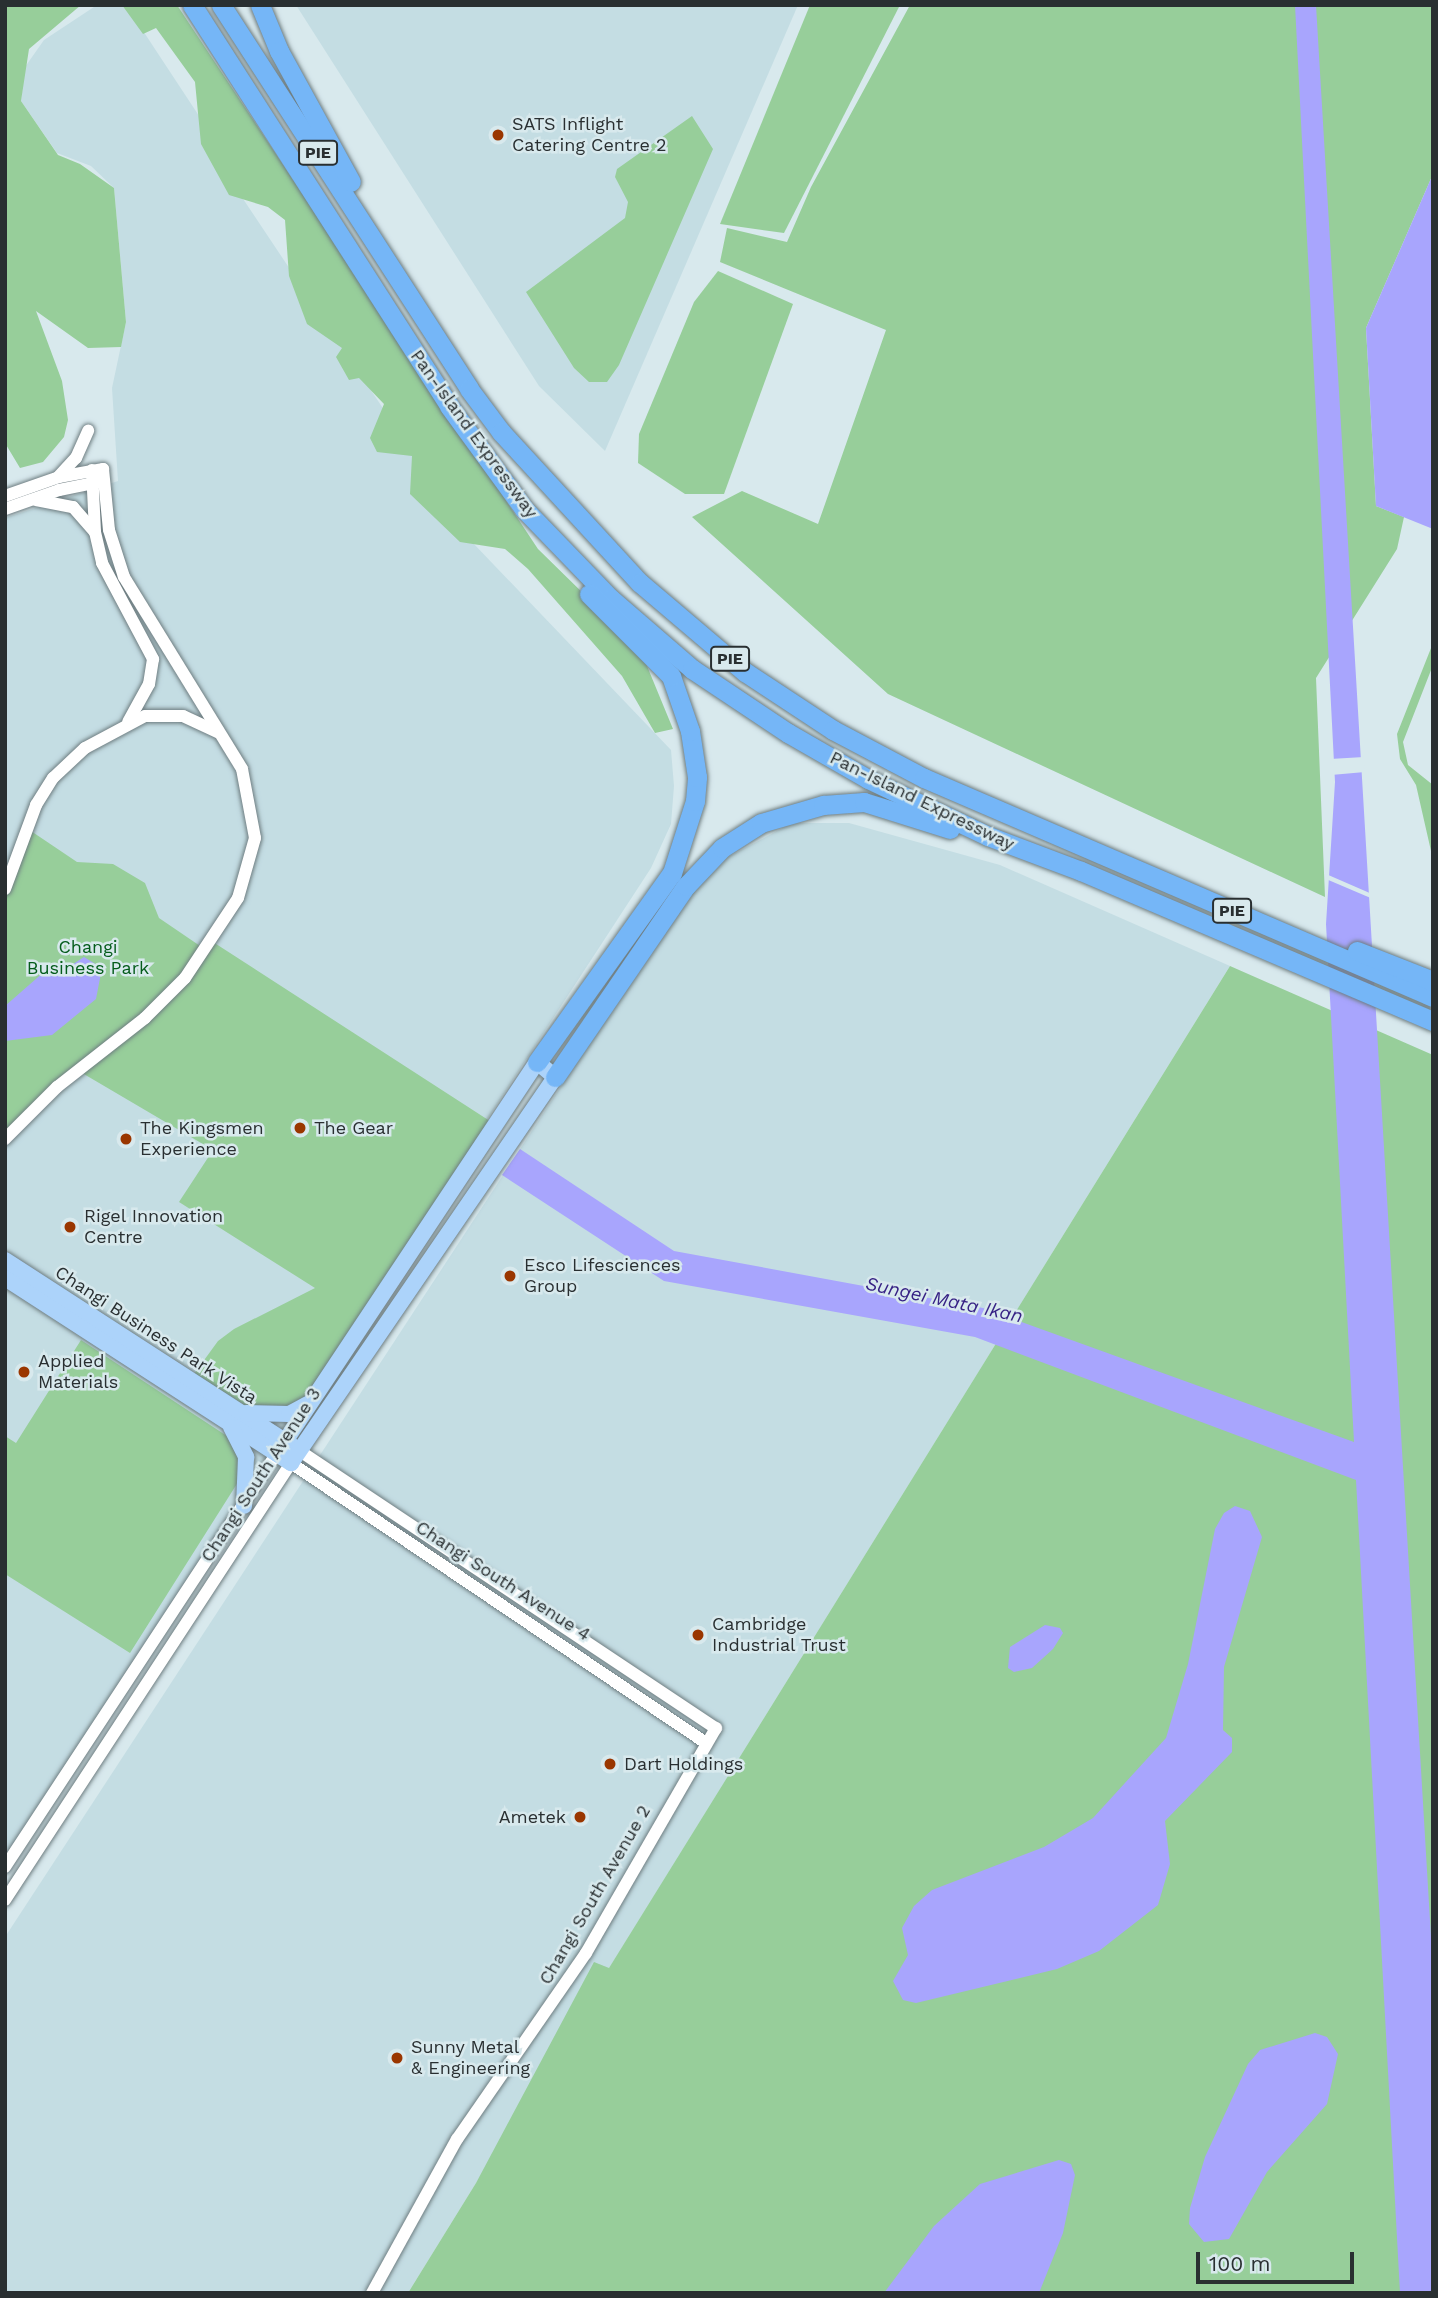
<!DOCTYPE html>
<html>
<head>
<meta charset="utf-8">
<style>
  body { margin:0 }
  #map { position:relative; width:1438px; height:2298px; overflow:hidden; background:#d8e9ed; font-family:"Work Sans",sans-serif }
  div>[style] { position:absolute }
  .built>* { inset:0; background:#c4dde3 }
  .green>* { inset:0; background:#97ce9a }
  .water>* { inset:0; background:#a8a5fd }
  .pier>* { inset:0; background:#d8e9ed }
  .roads { filter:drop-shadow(0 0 2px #6e7d81) drop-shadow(0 0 2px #6e7d81) }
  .minor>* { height:12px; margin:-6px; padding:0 6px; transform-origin:6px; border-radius:6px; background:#fff }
  .major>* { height:16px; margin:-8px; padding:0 8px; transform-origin:8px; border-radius:8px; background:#acd3fa }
  .highway>* { height:19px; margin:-9.5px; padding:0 9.5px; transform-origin:9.5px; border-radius:9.5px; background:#75b6f7 }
  .dots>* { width:19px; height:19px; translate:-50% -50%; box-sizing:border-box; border:4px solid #d8e9ed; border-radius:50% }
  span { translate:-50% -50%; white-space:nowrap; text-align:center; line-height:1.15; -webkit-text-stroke:5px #d8e9ed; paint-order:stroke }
  .shield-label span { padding:2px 5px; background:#d8e9ed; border:2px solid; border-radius:5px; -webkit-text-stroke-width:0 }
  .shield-label { font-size:16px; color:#292f31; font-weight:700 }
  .poi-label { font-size:18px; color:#292f31 }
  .left { translate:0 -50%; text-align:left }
  .right { translate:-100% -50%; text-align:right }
  .street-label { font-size:18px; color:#292f31 }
  .park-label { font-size:18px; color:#045c1b }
  .water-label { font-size:19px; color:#372285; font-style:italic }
  .frame { position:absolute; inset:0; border:7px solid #292f31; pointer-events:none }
  .scale { position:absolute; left:1196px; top:2252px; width:158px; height:32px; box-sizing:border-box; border:4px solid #292f31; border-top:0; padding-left:9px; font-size:21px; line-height:24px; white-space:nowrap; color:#292f31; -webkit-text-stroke:5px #d8e9ed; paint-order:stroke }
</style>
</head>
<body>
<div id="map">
  <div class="built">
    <i style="clip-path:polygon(97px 5px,126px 5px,205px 125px,215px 157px,473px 543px,671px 750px,674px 786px,671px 824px,651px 868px,5px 1859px,5px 518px,118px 481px,112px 388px,126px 322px,114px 188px,91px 166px,57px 153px,21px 101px,25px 67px,44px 40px)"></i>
    <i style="clip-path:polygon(296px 5px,798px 5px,605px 451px,539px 386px)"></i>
    <i style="clip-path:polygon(792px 823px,849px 823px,1000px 865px,1230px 966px,408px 2293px,5px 2293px,5px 1937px,694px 883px,728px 857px)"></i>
  </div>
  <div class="green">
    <i style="clip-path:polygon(5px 5px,81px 5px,29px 49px,21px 101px,58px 155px,80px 164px,114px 188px,126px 322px,121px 347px,88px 348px,36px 311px,62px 381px,68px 420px,64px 437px,43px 462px,20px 468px,5px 443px)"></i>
    <i style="clip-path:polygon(122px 5px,177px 5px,538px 549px,640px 649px,673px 729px,655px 733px,622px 676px,528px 569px,505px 549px,460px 542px,410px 494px,412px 456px,377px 452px,370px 438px,384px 404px,359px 378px,349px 380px,336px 357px,342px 348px,307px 324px,289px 276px,285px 220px,268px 207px,229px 195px,201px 144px,195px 82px,156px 28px,143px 34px)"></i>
    <i style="clip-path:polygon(810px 5px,900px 5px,784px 233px,720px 224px)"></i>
    <i style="clip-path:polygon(910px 5px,1433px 5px,1433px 174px,1366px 328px,1376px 506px,1404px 517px,1397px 549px,1316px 678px,1325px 897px,888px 694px,692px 517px,742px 491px,818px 524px,886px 330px,720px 262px,727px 228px,787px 242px,811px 187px)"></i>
    <i style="clip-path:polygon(692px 116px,713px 149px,619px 365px,607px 382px,589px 382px,574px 368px,526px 292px,625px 218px,628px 202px,615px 177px,617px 169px)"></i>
    <i style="clip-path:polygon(718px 271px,793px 304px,724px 494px,685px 494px,638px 463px,639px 434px,694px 302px)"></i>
    <i style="clip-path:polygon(1433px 643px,1433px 665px,1403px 742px,1408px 765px,1433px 785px,1431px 851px,1416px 785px,1400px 759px,1397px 734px)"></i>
    <i style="clip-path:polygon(28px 829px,77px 862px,113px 864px,145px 883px,159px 918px,206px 950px,213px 942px,496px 1125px,303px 1409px,240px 1412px,194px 1374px,218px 1341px,234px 1329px,315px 1288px,179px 1202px,213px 1150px,77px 1070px,5px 1138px,5px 891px)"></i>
    <i style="clip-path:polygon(1230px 966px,1433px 1055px,1433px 2293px,408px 2293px,476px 2183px,594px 1962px,609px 1968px)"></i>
    <i style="clip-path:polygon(81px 1340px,236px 1442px,240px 1479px,130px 1653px,5px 1574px,5px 1436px,16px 1443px)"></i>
  </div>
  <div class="water">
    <i style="clip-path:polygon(1295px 5px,1316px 5px,1433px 1971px,1433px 2293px,1400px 2293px,1356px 1480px,975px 1337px,664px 1281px,502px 1175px,520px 1149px,674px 1251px,983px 1308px,1354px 1442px,1326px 924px,1335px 782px)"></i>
    <i style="clip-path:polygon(1433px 174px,1433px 529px,1376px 506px,1366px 328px)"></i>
    <i style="clip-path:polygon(84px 957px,102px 968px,96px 999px,52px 1035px,5px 1041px,5px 1006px,53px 964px,58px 974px)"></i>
    <i style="clip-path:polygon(1235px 1506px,1250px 1511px,1262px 1537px,1224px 1667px,1223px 1730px,1232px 1738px,1232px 1752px,1165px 1821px,1170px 1864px,1158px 1905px,1099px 1951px,1057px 1969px,916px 2003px,903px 2000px,893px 1981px,908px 1955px,902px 1928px,914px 1906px,932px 1890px,1044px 1847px,1093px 1818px,1166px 1738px,1188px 1664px,1215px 1529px,1224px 1513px)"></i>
    <i style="clip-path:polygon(1045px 1625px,1060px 1628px,1063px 1633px,1053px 1649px,1032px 1668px,1014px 1672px,1008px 1668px,1010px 1647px)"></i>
    <i style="clip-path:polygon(1315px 2033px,1327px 2037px,1338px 2054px,1327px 2104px,1267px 2172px,1229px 2239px,1204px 2242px,1189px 2224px,1190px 2208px,1205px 2157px,1248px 2064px,1260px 2050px)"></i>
    <i style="clip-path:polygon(1059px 2160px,1071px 2164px,1075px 2175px,1063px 2233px,1039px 2293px,884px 2293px,934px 2226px,980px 2184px)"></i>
  </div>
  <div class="pier">
    <i style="clip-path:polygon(1364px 757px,1365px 772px,1331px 775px,1330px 759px)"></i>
    <i style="clip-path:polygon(1326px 874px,1372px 894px,1373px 899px,1326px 879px)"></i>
  </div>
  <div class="roads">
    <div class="minor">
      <i style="left:92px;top:470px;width:62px;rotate:87.2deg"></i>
      <i style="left:95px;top:532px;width:32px;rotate:77deg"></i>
      <i style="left:102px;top:563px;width:109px;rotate:62deg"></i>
      <i style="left:153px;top:659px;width:25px;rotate:99deg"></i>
      <i style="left:149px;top:684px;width:43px;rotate:118.9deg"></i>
      <i style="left:59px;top:476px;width:25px;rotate:-47deg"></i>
      <i style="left:76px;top:458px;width:30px;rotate:-66deg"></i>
      <i style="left:5px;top:496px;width:57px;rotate:-19.4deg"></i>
      <i style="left:59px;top:477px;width:45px;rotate:-10.3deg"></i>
      <i style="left:103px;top:469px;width:61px;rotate:84.4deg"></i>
      <i style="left:109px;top:530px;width:49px;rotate:72.3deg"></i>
      <i style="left:124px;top:577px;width:225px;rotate:58.4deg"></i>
      <i style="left:242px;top:769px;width:70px;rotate:79.3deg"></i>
      <i style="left:255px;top:838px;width:62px;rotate:105.8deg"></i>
      <i style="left:238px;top:898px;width:96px;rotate:123.5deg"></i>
      <i style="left:185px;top:978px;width:57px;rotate:135deg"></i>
      <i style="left:145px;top:1018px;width:112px;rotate:141.9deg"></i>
      <i style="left:57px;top:1087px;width:74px;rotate:135deg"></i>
      <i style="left:36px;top:500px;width:38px;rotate:11deg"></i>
      <i style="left:73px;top:507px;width:33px;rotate:49deg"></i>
      <i style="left:5px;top:509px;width:57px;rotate:-19.4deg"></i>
      <i style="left:59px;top:490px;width:41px;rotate:-11.3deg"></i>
      <i style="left:5px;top:889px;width:90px;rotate:-69.7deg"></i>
      <i style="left:36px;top:805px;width:32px;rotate:-58deg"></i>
      <i style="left:53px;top:778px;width:44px;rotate:-43.2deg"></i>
      <i style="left:85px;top:748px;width:68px;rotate:-28.1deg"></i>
      <i style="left:145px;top:716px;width:38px"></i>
      <i style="left:183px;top:716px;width:38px;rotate:25deg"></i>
      <i style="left:300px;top:1451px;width:500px;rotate:33.7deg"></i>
      <i style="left:716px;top:1728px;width:260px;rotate:120deg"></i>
      <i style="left:586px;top:1953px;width:226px;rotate:124.7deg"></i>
      <i style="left:457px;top:2139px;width:176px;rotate:118.9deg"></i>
      <i style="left:5px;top:1867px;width:495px;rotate:-56.7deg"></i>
      <i style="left:5px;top:1900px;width:522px;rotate:-56.8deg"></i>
      <i style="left:291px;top:1463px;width:501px;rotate:34.01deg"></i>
    </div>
    <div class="major">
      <i style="left:5px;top:1260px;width:342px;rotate:32.9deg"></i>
      <i style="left:5px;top:1278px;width:341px;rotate:32.9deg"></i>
      <i style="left:291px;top:1463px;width:468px;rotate:-55.6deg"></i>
      <i style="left:555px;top:1077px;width:23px;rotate:-140deg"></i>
      <i style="left:537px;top:1062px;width:470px;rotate:123.6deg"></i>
      <i style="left:246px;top:1413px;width:43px;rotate:1.3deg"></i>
      <i style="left:289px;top:1414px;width:21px;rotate:-28deg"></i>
      <i style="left:231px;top:1427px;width:34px;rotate:63deg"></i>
      <i style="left:246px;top:1457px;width:49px;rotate:92.3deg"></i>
    </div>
    <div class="highway">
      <i style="left:192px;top:5px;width:476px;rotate:57.3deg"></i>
      <i style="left:449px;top:406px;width:127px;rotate:53.9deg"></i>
      <i style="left:524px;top:509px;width:125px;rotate:46deg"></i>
      <i style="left:611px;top:599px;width:107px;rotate:40.8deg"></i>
      <i style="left:692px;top:669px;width:115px;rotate:33.7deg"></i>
      <i style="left:788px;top:733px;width:92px;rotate:29.9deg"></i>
      <i style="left:868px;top:779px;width:133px;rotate:25.4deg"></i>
      <i style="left:988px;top:836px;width:99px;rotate:20.6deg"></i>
      <i style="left:1081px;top:871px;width:383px;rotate:23.1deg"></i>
      <i style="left:221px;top:5px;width:457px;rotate:57.1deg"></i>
      <i style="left:469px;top:389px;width:54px;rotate:53.3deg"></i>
      <i style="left:501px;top:432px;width:205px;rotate:47.4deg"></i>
      <i style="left:640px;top:583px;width:138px;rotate:40.3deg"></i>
      <i style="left:745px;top:672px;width:105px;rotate:33.4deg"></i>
      <i style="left:833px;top:730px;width:103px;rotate:27.8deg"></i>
      <i style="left:924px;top:778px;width:554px;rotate:23.28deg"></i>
      <i style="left:260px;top:5px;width:50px;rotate:67.6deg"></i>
      <i style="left:279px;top:51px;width:149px;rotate:61.2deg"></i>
      <i style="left:1357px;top:951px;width:82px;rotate:21.5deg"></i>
      <i style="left:537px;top:1062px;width:232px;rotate:-54.5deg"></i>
      <i style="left:672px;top:873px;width:76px;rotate:-72.3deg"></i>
      <i style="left:695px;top:801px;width:24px;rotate:-85deg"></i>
      <i style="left:697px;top:777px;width:47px;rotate:-98.7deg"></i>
      <i style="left:690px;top:731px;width:58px;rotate:-109.1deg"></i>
      <i style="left:671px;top:676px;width:116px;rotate:-135deg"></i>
      <i style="left:555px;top:1077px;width:232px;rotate:-55.6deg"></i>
      <i style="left:686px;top:886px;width:52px;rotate:-46.5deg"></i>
      <i style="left:722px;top:848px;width:46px;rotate:-32.7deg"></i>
      <i style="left:761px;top:823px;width:65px;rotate:-16.2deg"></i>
      <i style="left:823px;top:805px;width:41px;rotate:-4.2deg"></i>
      <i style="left:864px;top:802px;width:90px;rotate:17.4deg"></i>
    </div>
  </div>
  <div class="dots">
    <i style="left:498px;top:135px;background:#9a3600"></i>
    <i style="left:300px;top:1128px;background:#9a3600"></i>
    <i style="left:126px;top:1139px;background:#9a3600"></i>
    <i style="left:70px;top:1227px;background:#9a3600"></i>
    <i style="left:510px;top:1276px;background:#9a3600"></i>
    <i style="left:24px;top:1372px;background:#9a3600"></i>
    <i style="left:698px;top:1635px;background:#9a3600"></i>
    <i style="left:610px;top:1764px;background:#9a3600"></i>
    <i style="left:580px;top:1817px;background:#9a3600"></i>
    <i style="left:397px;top:2058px;background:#9a3600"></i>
  </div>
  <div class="shield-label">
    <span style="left:318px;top:153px">PIE</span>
    <span style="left:730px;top:659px">PIE</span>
    <span style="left:1232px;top:911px">PIE</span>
  </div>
  <div class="poi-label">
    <span class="left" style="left:512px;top:135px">SATS Inflight<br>Catering Centre 2</span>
    <span class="left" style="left:314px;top:1128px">The Gear</span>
    <span class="left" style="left:140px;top:1139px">The Kingsmen<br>Experience</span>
    <span class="left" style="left:84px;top:1227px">Rigel Innovation<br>Centre</span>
    <span class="left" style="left:524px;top:1276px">Esco Lifesciences<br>Group</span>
    <span class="left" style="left:38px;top:1372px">Applied<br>Materials</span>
    <span class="left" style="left:712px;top:1635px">Cambridge<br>Industrial Trust</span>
    <span class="left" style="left:624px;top:1764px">Dart Holdings</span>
    <span class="right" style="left:566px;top:1817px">Ametek</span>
    <span class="left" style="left:411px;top:2058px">Sunny Metal<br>&amp; Engineering</span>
  </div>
  <div class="street-label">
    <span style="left:474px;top:434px;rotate:54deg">Pan-Island Expressway</span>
    <span style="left:922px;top:801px;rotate:26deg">Pan-Island Expressway</span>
    <span style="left:156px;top:1335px;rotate:33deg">Changi Business Park Vista</span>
    <span style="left:261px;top:1475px;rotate:-57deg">Changi South Avenue 3</span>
    <span style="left:503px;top:1581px;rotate:33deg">Changi South Avenue 4</span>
    <span style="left:595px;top:1895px;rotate:-60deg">Changi South Avenue 2</span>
  </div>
  <div class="park-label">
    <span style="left:88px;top:958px">Changi<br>Business Park</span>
  </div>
  <div class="water-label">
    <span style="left:944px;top:1300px;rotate:12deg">Sungei Mata Ikan</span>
  </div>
  <div class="frame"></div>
  <div class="scale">100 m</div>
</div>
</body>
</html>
